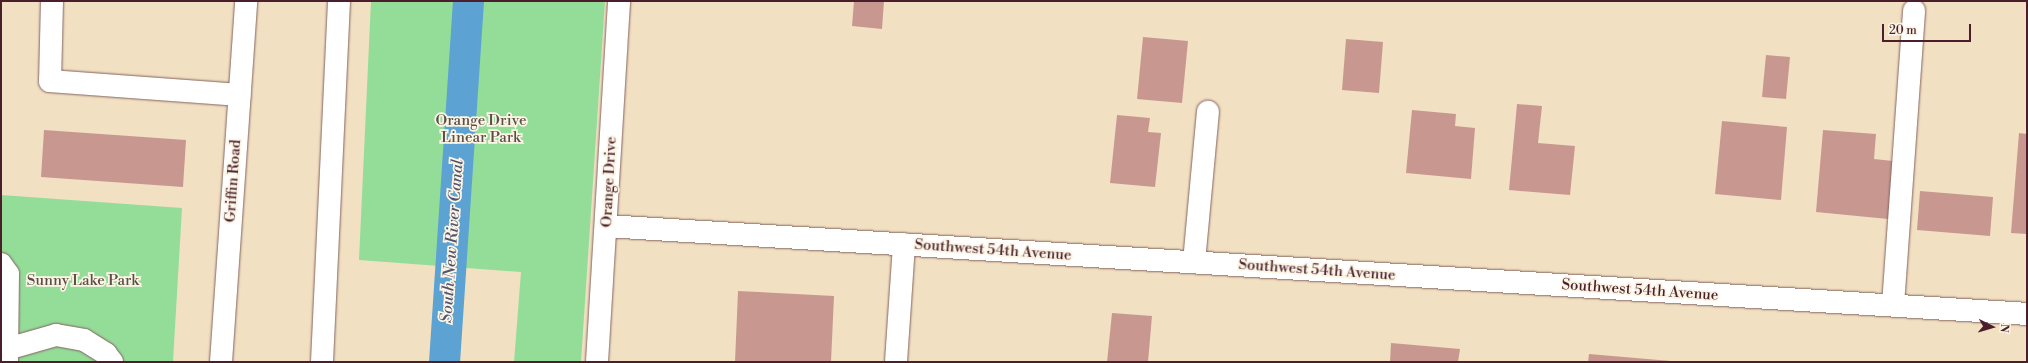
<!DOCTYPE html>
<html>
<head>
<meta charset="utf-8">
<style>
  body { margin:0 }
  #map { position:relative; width:2028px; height:363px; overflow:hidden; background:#f2e0c2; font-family:"Libre Bodoni",serif }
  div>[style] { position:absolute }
  .green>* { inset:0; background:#93dd99 }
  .canal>* { height:31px; margin:-15.5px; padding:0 15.5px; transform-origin:15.5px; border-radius:15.5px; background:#5ca2d2 }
  .building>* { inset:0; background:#c89890 }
  .roads { filter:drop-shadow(0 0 1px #856360) drop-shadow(0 0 1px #856360) }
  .minor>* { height:22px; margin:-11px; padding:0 11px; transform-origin:11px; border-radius:11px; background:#fff }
  .major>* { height:22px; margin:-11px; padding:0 11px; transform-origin:11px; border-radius:11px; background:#fff }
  span { translate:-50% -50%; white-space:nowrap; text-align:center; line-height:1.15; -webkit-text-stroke:3.5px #fcf5e5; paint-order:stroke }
  .park-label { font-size:15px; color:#5c4e46 }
  .street-label { font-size:15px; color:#4a1f2b }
  .water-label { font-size:16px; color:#51536e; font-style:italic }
  .frame { position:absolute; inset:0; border:2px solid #4a1f2b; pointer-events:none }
  .north { position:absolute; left:1972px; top:307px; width:40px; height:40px; -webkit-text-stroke:3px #fcf5e5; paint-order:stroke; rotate:95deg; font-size:11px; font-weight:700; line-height:16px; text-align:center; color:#4a1f2b }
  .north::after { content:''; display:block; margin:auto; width:14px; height:18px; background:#4a1f2b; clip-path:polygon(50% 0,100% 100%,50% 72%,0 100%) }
  .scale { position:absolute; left:1882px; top:24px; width:89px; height:18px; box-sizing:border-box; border:2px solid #4a1f2b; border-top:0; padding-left:5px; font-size:12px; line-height:14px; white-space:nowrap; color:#4a1f2b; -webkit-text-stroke:3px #fcf5e5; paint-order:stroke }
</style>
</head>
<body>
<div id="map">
  <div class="green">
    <i style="clip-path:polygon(371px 1px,605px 1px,581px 362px,514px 362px,521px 272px,359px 260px)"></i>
    <i style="clip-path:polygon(1px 195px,182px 208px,173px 362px,1px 362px)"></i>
  </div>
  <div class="canal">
    <i style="left:444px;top:362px;width:362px;rotate:-86.2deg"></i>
  </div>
  <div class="building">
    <i style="clip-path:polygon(854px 1px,884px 1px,882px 29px,852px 26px)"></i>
    <i style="clip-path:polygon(1143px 37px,1188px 41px,1182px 103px,1137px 99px)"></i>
    <i style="clip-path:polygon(1346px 39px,1383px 42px,1379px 93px,1342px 90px)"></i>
    <i style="clip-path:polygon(1766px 55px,1790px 57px,1786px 99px,1762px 97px)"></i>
    <i style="clip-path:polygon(1517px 104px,1542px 106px,1538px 143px,1575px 146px,1570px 195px,1509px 190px)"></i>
    <i style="clip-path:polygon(1412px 110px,1456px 114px,1455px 126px,1475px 128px,1471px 179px,1406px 173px)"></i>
    <i style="clip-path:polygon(1117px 115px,1150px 118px,1148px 132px,1161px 133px,1155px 187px,1110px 183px)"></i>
    <i style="clip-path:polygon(1722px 121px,1787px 127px,1781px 200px,1715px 194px)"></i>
    <i style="clip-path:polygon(44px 130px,186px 140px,183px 187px,41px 177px)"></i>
    <i style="clip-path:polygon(1823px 130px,1876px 134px,1874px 159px,1893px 161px,1888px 219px,1816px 212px)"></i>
    <i style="clip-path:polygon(2019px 133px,2027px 134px,2027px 234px,2011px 233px)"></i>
    <i style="clip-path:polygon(1920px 191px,1993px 197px,1990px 236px,1917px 230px)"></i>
    <i style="clip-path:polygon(738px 291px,834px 296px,831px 362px,735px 362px)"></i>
    <i style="clip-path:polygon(1112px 313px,1152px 316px,1148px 362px,1107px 362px)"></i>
    <i style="clip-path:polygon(1391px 343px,1460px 349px,1458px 362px,1390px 362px)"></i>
    <i style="clip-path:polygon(1589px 354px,1671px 361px,1671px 362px,1588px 362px)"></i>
  </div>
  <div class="roads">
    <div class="minor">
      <i style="left:52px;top:1px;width:80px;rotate:91.4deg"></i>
      <i style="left:50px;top:81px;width:190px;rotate:4.2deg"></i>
      <i style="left:606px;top:226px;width:1424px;rotate:3.54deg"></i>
      <i style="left:1194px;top:262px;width:151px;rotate:-84.7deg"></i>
      <i style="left:1px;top:264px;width:12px;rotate:55deg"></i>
      <i style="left:8px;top:274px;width:88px;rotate:90.7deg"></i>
      <i style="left:1893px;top:305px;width:295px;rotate:-85.9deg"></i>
      <i style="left:7px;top:349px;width:51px;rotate:-15.9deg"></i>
      <i style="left:56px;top:335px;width:28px;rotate:10deg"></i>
      <i style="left:84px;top:340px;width:26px;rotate:32deg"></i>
      <i style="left:106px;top:354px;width:10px;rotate:53deg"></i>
      <i style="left:597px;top:362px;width:362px;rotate:-86.5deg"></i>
      <i style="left:896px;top:362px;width:118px;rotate:-86.1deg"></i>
    </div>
    <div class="major">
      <i style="left:221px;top:362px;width:362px;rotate:-86deg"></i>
      <i style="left:322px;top:362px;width:361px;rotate:-87.3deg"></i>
    </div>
  </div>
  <div class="park-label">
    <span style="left:481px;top:129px">Orange Drive<br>Linear Park</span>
    <span style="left:83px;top:281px">Sunny Lake Park</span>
  </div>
  <div class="street-label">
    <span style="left:233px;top:181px;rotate:-86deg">Griffin Road</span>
    <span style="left:609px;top:182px;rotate:-87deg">Orange Drive</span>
    <span style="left:993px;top:250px;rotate:4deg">Southwest 54th Avenue</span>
    <span style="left:1317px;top:270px;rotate:4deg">Southwest 54th Avenue</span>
    <span style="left:1640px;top:290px;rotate:4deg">Southwest 54th Avenue</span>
  </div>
  <div class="water-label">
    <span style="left:452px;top:241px;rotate:-86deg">South New River Canal</span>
  </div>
  <div class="frame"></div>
  <div class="north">N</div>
  <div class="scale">20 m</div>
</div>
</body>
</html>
